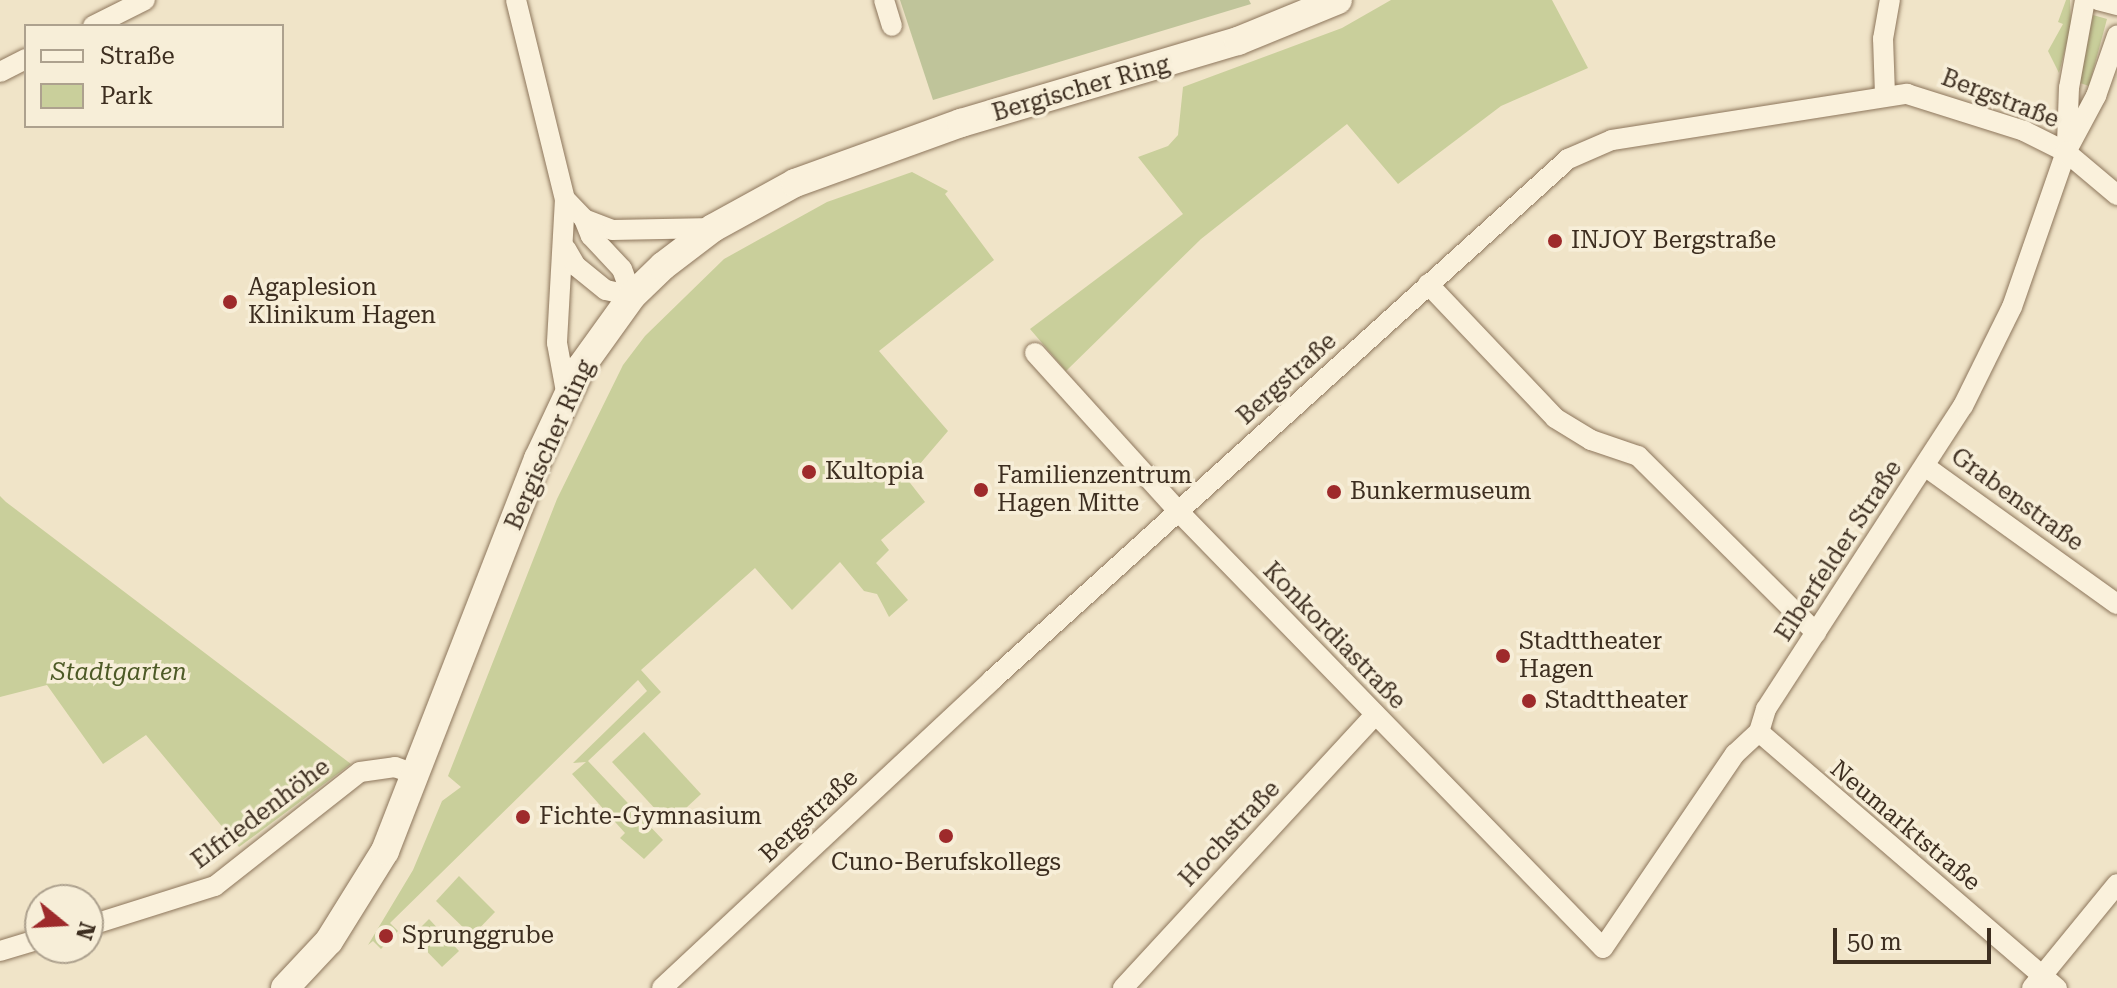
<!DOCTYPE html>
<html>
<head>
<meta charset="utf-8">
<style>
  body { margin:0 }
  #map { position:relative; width:2117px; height:988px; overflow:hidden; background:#f0e4c8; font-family:"Roboto Serif",serif }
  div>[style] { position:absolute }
  .green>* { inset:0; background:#c9cf9b }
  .cemetery>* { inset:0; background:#bfc49a }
  .roads { filter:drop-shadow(0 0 2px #8d765c) drop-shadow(0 0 2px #8d765c) }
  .street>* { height:20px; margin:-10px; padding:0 10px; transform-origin:10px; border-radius:10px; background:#faf1dc }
  .secondary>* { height:28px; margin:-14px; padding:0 14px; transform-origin:14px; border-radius:14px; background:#faf1dc }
  .dots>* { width:22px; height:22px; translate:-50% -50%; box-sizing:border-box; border:4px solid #f7eed8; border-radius:50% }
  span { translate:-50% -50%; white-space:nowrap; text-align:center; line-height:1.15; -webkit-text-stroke:7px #f7eed8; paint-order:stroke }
  .street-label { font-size:24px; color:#3d2e20 }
  .poi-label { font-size:24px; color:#3d2e20 }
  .left { translate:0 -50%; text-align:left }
  .park-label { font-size:24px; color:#4d5a26; font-style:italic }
  .legend { position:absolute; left:24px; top:24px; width:260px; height:104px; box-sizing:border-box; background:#f7eed8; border:2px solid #ada18e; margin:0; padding:10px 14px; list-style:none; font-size:24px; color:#3d2e20 }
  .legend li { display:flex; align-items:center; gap:16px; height:40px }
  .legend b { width:40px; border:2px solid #ada18e }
  .north { position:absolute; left:24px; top:884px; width:80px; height:80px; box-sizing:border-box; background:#f7eed8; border:2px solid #ada18e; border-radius:50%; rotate:108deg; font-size:22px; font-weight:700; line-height:32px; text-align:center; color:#3d2e20 }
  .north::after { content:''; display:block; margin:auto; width:28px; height:36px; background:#9e2a2b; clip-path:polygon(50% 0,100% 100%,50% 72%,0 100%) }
  .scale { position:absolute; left:1833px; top:928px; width:158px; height:36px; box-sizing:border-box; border:4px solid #3d2e20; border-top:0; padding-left:10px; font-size:24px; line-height:28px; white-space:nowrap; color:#3d2e20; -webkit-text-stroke:6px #f7eed8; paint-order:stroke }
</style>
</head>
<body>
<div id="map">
  <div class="green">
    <i style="clip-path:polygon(1391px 0,1552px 0,1588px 68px,1501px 106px,1398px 184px,1347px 124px,1201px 239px,1066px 371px,1030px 329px,1183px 214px,1138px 157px,1168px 146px,1178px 135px,1183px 87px,1342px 28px)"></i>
    <i style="clip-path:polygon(2066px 0,2070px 0,2071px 27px,2059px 73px,2048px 51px,2063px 24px,2058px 22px)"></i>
    <i style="clip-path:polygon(2093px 15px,2107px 19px,2089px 86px,2080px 83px)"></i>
    <i style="clip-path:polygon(912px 172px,948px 191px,945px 194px,994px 260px,879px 351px,948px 431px,907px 479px,925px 502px,881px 540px,889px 550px,876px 563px,908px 600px,889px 617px,877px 594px,864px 591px,840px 562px,792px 610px,755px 568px,641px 670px,661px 692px,588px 761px,663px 840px,644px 859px,620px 838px,625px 833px,572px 774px,586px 762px,573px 763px,647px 691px,638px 680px,390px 923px,398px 931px,381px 949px,373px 941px,368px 945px,413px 870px,442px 801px,461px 787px,448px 776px,557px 499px,623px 365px,645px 336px,724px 259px,827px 202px)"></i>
    <i style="clip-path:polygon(0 496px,6px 502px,351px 764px,239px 847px,146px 735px,103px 764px,47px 685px,0 697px)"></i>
    <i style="clip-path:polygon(644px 732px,701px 794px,669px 824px,612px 762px)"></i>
    <i style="clip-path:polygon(459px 876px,495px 912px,472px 936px,436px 901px)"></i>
    <i style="clip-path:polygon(429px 919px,459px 951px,442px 967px,412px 936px)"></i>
  </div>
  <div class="cemetery">
    <i style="clip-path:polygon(900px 0,1249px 0,1251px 4px,933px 100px)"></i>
  </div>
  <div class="roads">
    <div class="street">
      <i style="left:516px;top:0;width:205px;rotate:76.2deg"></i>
      <i style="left:565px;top:199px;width:144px;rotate:93.2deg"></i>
      <i style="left:557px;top:343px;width:55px;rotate:79.5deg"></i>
      <i style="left:884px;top:0;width:27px;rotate:73deg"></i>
      <i style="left:2098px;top:0;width:20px;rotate:15deg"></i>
      <i style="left:93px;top:26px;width:58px;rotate:-26.6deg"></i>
      <i style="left:0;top:72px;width:29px;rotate:-27deg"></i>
      <i style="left:1885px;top:95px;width:56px;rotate:-92deg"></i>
      <i style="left:1883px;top:39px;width:40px;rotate:-80deg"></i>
      <i style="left:2067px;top:144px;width:56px;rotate:-88deg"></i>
      <i style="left:2069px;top:88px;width:89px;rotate:-79.7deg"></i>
      <i style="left:565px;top:199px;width:28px;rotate:46deg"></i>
      <i style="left:584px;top:219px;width:30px;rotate:21deg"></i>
      <i style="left:612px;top:230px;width:101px;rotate:-1.1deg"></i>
      <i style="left:584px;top:219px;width:18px;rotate:68deg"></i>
      <i style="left:591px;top:236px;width:45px;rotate:46.8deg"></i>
      <i style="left:622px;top:269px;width:29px;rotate:70deg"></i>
      <i style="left:566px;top:249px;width:20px;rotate:60deg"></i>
      <i style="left:576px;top:266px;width:38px;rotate:39deg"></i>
      <i style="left:606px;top:290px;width:27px;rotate:13deg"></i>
      <i style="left:1428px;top:284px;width:185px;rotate:46.5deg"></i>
      <i style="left:1555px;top:418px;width:42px;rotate:31.4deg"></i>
      <i style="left:1591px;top:440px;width:50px;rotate:18.8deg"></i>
      <i style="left:1638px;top:456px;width:251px;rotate:44.8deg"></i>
      <i style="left:1035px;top:353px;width:215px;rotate:47.8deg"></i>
      <i style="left:1179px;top:512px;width:608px;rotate:45.8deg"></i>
      <i style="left:1603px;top:948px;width:235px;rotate:-55.8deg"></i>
      <i style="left:1735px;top:754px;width:33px;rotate:-43deg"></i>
      <i style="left:1926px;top:467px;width:235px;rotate:35.7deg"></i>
      <i style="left:1759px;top:732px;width:24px;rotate:-73deg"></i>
      <i style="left:1766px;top:709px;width:361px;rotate:-57deg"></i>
      <i style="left:1963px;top:406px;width:110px;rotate:-63.7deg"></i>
      <i style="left:2012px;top:307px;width:164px;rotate:-70.8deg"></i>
      <i style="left:2066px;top:152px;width:64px;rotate:-61.8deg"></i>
      <i style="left:2096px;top:96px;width:64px;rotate:-70.7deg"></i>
      <i style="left:1759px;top:732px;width:393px;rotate:40.7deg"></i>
      <i style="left:88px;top:926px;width:133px;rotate:-17.5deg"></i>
      <i style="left:215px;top:886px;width:184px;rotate:-38.2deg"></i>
      <i style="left:360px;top:772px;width:35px;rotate:-8deg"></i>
      <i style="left:395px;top:767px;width:23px;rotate:20deg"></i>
      <i style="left:0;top:951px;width:42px;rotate:-16.7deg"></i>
      <i style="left:662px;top:988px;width:451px;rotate:-43deg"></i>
      <i style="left:992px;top:680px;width:777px;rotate:-42.13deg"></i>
      <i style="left:1568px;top:159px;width:48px;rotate:-23.4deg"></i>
      <i style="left:1612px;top:140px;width:299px;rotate:-8.9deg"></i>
      <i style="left:1907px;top:94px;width:123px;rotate:17.5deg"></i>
      <i style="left:2024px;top:131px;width:47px;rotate:26.6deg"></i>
      <i style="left:2066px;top:152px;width:67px;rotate:40.1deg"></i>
      <i style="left:1123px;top:988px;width:372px;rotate:-47.3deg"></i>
      <i style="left:2032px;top:988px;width:134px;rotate:-50.7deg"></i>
    </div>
    <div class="secondary">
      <i style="left:285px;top:988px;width:64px;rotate:-46.9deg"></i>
      <i style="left:329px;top:941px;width:106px;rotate:-58.1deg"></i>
      <i style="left:385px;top:851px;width:421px;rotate:-68.7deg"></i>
      <i style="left:538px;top:459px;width:102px;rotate:-64.9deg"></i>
      <i style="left:581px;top:367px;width:87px;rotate:-54.3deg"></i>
      <i style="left:632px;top:296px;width:43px;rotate:-44.1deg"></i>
      <i style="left:663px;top:266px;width:63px;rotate:-37.2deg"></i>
      <i style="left:713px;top:228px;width:94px;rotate:-28.8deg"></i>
      <i style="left:795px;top:183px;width:177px;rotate:-19.9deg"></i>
      <i style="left:961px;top:123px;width:289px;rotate:-16.5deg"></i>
      <i style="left:1238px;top:41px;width:108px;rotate:-22.3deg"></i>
    </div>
  </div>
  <div class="dots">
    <i style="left:1555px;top:241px;background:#9e2a2b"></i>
    <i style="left:230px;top:302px;background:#9e2a2b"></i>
    <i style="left:809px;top:472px;background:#9e2a2b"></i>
    <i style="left:981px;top:490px;background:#9e2a2b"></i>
    <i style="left:1334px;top:492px;background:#9e2a2b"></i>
    <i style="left:1503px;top:656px;background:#9e2a2b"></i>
    <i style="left:1529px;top:701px;background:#9e2a2b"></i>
    <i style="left:523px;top:817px;background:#9e2a2b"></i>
    <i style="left:946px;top:836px;background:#9e2a2b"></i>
    <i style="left:386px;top:936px;background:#9e2a2b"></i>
  </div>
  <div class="street-label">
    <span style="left:1081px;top:89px;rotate:-16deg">Bergischer Ring</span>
    <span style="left:2000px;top:99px;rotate:21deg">Bergstraße</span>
    <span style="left:1287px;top:379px;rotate:-42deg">Bergstraße</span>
    <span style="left:550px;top:445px;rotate:-66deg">Bergischer Ring</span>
    <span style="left:2017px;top:500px;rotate:36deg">Grabenstraße</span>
    <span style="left:1839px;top:551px;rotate:-57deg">Elberfelder Straße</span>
    <span style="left:1334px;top:636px;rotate:46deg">Konkordiastraße</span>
    <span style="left:261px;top:814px;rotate:-37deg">Elfriedenhöhe</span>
    <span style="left:809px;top:816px;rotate:-43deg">Bergstraße</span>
    <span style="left:1905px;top:826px;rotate:40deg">Neumarktstraße</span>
    <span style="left:1230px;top:834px;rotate:-47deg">Hochstraße</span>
  </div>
  <div class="poi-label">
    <span class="left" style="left:1571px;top:241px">INJOY Bergstraße</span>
    <span class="left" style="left:248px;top:302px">Agaplesion<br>Klinikum Hagen</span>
    <span class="left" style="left:825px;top:472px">Kultopia</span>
    <span class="left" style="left:997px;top:490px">Familienzentrum<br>Hagen Mitte</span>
    <span class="left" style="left:1350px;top:492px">Bunkermuseum</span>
    <span class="left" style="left:1519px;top:656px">Stadttheater<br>Hagen</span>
    <span class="left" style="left:1545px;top:701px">Stadttheater</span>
    <span class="left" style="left:539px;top:817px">Fichte-Gymnasium</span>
    <span style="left:946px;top:863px">Cuno-Berufskollegs</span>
    <span class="left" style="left:402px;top:936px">Sprunggrube</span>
  </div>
  <div class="park-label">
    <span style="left:119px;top:673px">Stadtgarten</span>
  </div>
  <ul class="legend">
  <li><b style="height:10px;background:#faf1dc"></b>Straße</li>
  <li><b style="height:22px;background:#c9cf9b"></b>Park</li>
  </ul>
  <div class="north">N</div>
  <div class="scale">50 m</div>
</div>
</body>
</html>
